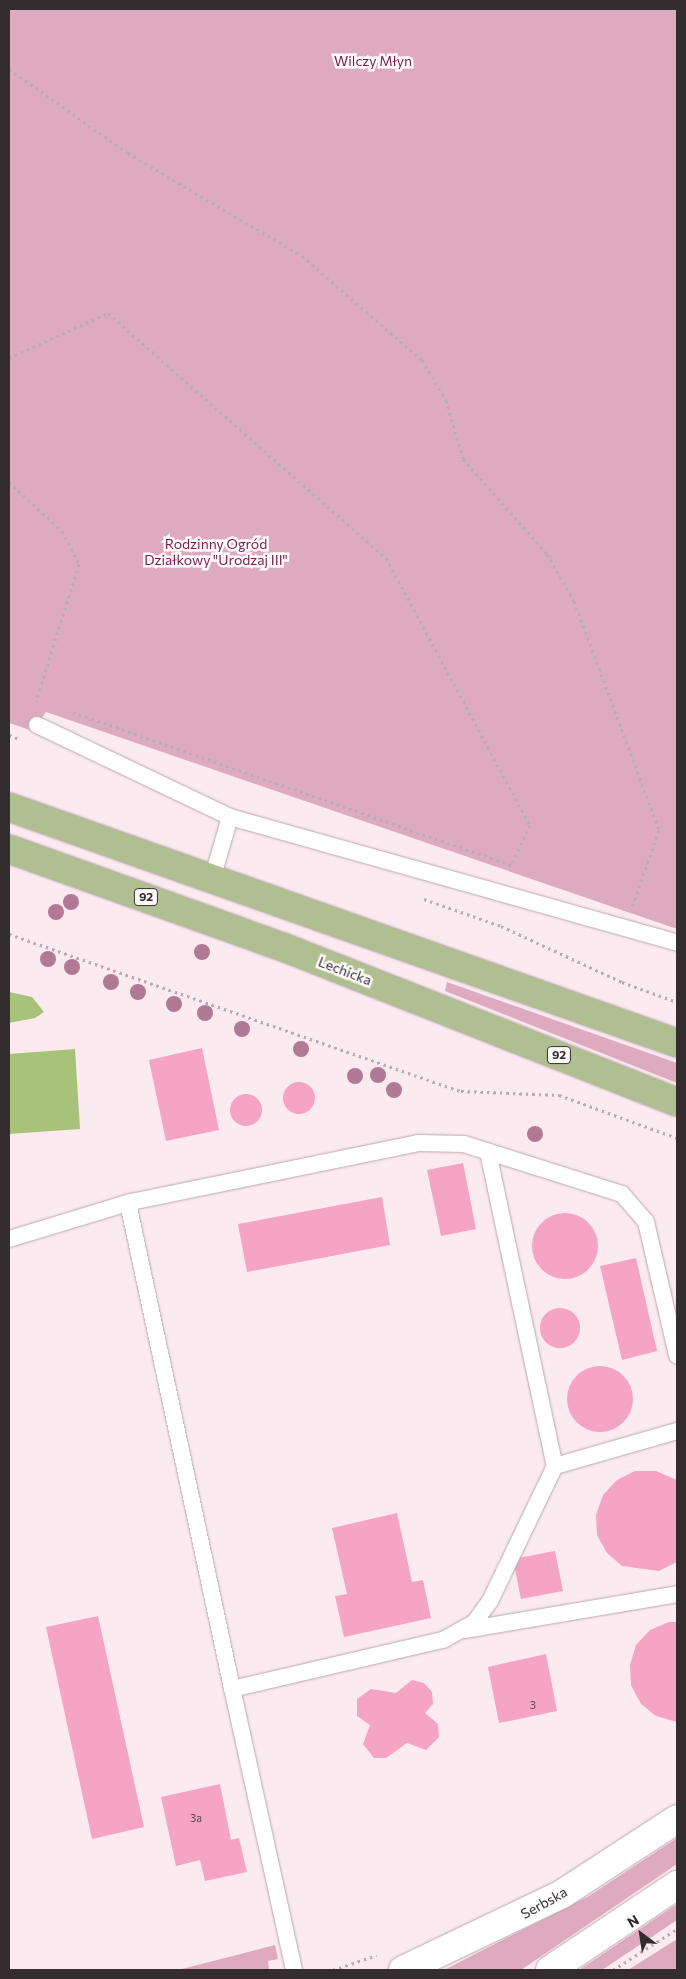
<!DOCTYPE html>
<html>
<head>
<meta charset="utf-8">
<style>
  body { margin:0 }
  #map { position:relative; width:686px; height:1979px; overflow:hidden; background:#fbeaf0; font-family:Commissioner,sans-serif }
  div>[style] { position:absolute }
  .green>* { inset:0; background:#deabbe }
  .water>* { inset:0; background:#a8c379 }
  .building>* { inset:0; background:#f5a4c3 }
  .round { border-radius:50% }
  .path>* { height:3px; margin-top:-1.5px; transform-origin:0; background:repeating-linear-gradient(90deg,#b9abb0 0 2.5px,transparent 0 6.5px) }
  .roads { filter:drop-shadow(0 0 1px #b9a8ae) drop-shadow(0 0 1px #b9a8ae) }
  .service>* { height:16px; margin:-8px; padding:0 8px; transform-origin:8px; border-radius:8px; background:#fff }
  .tertiary>* { height:28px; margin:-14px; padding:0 14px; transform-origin:14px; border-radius:14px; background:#fff }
  .primary>* { height:28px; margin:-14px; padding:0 14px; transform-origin:14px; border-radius:14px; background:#b0bf92 }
  .trees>* { width:16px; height:16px; margin:-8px; border-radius:50%; background:#b27994 }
  span { translate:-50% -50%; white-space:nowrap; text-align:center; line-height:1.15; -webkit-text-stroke:5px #fffbfd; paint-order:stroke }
  .number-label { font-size:11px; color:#644b54 }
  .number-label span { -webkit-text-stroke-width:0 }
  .shield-label span { padding:1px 4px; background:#fffbfd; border:1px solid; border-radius:4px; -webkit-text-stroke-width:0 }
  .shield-label { font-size:12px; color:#342d2f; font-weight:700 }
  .park-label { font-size:14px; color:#771c49 }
  .street-label { font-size:14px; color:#342d2f }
  .frame { position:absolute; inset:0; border:10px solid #342d2f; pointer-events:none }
  .north { position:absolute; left:616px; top:1909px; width:50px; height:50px; -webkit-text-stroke:4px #fffbfd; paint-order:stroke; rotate:329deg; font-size:14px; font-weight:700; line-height:20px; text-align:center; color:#342d2f }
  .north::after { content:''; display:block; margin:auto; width:18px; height:22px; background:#342d2f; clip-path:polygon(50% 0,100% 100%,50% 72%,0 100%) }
</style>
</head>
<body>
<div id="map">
  <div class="green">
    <i style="clip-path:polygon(9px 9px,677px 9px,677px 929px,46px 712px,33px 731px,9px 723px)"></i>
    <i style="clip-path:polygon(447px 982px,677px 1063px,677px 1083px,445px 991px)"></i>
    <i style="clip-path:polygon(677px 1838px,677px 1864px,521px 1970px,444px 1970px,589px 1896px)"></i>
    <i style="clip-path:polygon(677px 1904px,677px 1920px,602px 1970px,579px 1970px)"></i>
    <i style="clip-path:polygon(677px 1939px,677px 1970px,628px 1970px)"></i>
    <i style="clip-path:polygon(275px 1945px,278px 1959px,268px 1961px,269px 1970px,178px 1970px)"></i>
  </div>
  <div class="water">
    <i style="clip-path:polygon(9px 992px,32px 997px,44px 1012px,35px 1018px,9px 1023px)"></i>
    <i style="clip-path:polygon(75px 1049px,80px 1129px,9px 1134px,9px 1054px)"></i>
  </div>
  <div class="building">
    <i style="clip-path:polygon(202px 1048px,219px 1130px,166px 1141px,149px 1060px)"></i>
    <i class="round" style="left:283px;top:1082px;width:32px;height:32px"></i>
    <i class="round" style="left:230px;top:1094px;width:32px;height:32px"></i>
    <i style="clip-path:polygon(463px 1163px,476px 1229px,441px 1236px,427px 1170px)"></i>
    <i style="clip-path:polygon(382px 1197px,390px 1245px,247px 1272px,238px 1224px)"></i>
    <i class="round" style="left:532px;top:1213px;width:66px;height:66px"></i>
    <i style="clip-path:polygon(636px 1258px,657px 1351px,622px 1360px,600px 1266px)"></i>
    <i class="round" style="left:540px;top:1308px;width:40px;height:40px"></i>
    <i class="round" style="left:567px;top:1366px;width:66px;height:66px"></i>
    <i style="clip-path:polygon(635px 1471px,656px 1471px,677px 1480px,677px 1562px,659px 1571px,622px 1566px,607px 1553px,597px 1535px,596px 1515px,603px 1495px,617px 1480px)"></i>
    <i style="clip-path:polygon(397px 1513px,412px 1582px,423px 1580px,431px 1618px,344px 1637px,335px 1596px,347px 1594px,332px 1528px)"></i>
    <i style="clip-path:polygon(555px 1551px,563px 1591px,521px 1599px,513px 1559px)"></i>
    <i style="clip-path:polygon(98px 1616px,144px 1827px,92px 1839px,46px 1627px)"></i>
    <i style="clip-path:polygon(669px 1622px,677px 1622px,677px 1722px,656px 1716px,641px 1704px,631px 1685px,630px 1665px,636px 1645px,650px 1630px)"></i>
    <i style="clip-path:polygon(546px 1654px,557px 1711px,499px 1723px,488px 1667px)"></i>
    <i style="clip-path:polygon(412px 1680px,424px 1683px,432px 1692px,433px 1704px,425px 1713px,438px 1724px,439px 1737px,426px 1750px,407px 1743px,386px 1758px,374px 1758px,363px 1744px,370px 1725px,357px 1716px,357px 1699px,371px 1689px,396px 1693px)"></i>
    <i style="clip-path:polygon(220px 1784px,231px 1840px,239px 1838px,247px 1872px,205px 1881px,200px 1860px,176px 1866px,161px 1797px)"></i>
  </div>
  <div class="path">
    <i style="left:9px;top:69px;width:146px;rotate:35.2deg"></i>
    <i style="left:128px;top:153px;width:202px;rotate:30.6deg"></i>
    <i style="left:302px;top:256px;width:159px;rotate:40.9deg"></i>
    <i style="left:422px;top:360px;width:47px;rotate:59deg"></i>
    <i style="left:446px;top:400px;width:61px;rotate:73.9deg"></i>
    <i style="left:463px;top:459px;width:127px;rotate:48.5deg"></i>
    <i style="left:547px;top:554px;width:54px;rotate:60.1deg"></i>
    <i style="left:574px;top:601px;width:244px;rotate:69.6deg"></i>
    <i style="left:659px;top:830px;width:82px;rotate:109.3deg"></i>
    <i style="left:9px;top:358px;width:109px;rotate:-24.4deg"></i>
    <i style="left:108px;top:313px;width:371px;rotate:41.4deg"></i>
    <i style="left:386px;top:558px;width:303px;rotate:61.7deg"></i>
    <i style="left:530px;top:825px;width:44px;rotate:115.4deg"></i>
    <i style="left:511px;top:865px;width:466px;rotate:-160.8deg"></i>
    <i style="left:9px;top:482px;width:72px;rotate:42.8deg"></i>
    <i style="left:62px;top:531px;width:37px;rotate:63deg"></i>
    <i style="left:79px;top:564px;width:144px;rotate:107.4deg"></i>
    <i style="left:9px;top:735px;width:9px;rotate:21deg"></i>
    <i style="left:424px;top:899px;width:82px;rotate:19.3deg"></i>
    <i style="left:501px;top:926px;width:133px;rotate:24.8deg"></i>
    <i style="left:622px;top:982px;width:59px;rotate:20deg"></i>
    <i style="left:9px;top:934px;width:478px;rotate:19.2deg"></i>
    <i style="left:461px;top:1091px;width:98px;rotate:2.3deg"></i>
    <i style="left:559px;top:1095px;width:126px;rotate:20deg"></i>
    <i style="left:333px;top:1970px;width:46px;rotate:-18.8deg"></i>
    <i style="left:613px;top:1970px;width:76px;rotate:-32.6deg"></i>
  </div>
  <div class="roads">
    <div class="service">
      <i style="left:37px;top:725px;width:214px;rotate:25.5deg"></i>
      <i style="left:230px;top:817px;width:65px;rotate:106.2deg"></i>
      <i style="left:230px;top:817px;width:464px;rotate:15.7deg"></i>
      <i style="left:488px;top:1152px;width:321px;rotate:78deg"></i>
      <i style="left:128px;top:1203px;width:497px;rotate:77.9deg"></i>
      <i style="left:9px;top:1239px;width:127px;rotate:-16.9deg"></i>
      <i style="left:131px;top:1202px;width:293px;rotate:-11.6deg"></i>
      <i style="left:418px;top:1143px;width:46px;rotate:1.2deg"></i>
      <i style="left:464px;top:1144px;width:166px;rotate:17.6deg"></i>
      <i style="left:622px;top:1194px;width:37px;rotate:49deg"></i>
      <i style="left:646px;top:1222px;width:137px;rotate:76.9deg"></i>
      <i style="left:465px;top:1630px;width:215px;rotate:-9.6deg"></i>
      <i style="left:294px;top:1970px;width:288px;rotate:-102.4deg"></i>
      <i style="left:232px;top:1689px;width:217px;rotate:-13.1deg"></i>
      <i style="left:443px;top:1640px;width:35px;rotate:-29deg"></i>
      <i style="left:474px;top:1623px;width:27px;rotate:-54deg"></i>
      <i style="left:490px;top:1601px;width:150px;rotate:-64.3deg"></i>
      <i style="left:555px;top:1466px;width:127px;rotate:-16deg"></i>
    </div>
    <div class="tertiary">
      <i style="left:403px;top:1970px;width:176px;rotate:-25.5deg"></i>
      <i style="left:562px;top:1894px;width:137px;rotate:-33.1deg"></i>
      <i style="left:550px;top:1970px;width:153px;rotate:-33.8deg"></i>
    </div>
    <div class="primary">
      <i style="left:9px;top:807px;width:708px;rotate:19.46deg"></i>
      <i style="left:9px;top:849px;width:291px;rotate:19.7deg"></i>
      <i style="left:283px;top:947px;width:423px;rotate:21.5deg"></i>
    </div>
  </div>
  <div class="trees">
    <i style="left:71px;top:902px"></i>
    <i style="left:56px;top:912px"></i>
    <i style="left:202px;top:952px"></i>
    <i style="left:48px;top:959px"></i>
    <i style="left:72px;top:967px"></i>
    <i style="left:111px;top:982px"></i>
    <i style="left:138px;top:992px"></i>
    <i style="left:174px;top:1004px"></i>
    <i style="left:205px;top:1013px"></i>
    <i style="left:242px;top:1029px"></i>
    <i style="left:301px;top:1049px"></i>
    <i style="left:378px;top:1075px"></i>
    <i style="left:355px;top:1076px"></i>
    <i style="left:394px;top:1090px"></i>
    <i style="left:535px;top:1134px"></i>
  </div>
  <div class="number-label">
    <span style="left:533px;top:1705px">3</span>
    <span style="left:196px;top:1818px">3a</span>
  </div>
  <div class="shield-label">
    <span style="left:146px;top:897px">92</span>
    <span style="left:559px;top:1055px">92</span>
  </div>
  <div class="park-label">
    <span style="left:373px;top:61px">Wilczy Młyn</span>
    <span style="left:216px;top:552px">Rodzinny Ogród<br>Działkowy "Urodzaj III"</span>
  </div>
  <div class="street-label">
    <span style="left:345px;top:971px;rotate:21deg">Lechicka</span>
    <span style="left:544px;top:1903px;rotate:-29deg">Serbska</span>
  </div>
  <div class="frame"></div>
  <div class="north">N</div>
</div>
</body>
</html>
